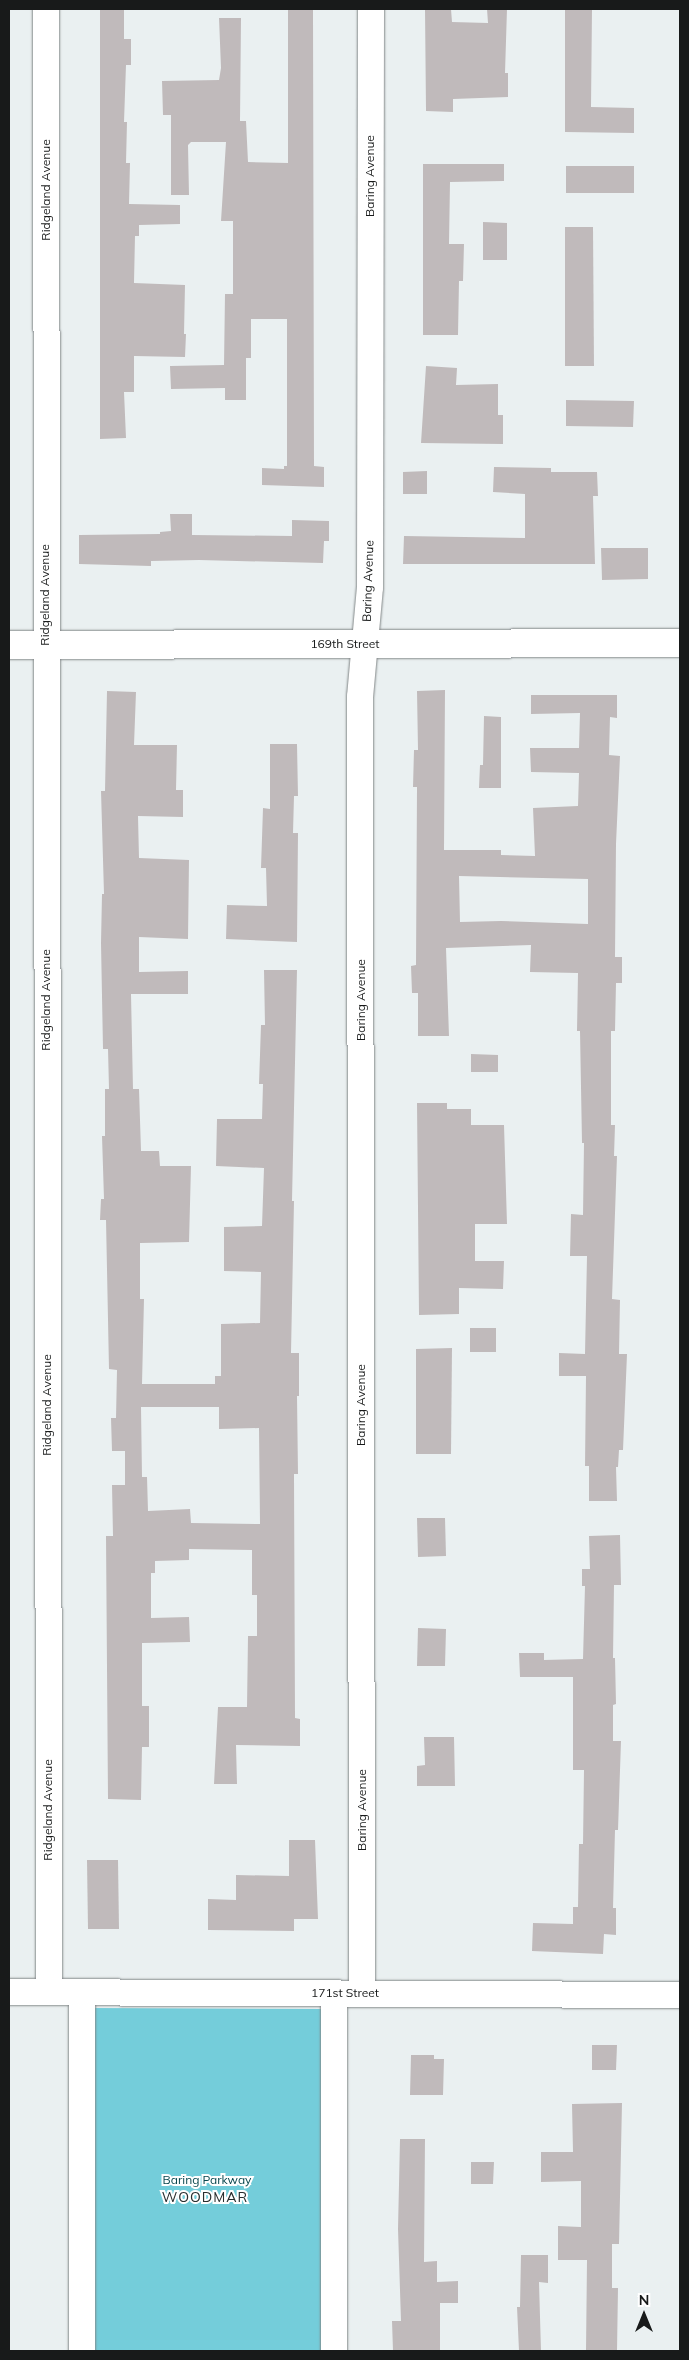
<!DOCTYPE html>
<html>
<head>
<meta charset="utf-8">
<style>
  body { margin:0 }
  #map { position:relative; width:689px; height:2360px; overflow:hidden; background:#eaf0f1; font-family:Mulish,sans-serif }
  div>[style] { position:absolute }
  .green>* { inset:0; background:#74cdda }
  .building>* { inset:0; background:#c0babb }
  .roads { filter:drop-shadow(0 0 1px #828788) drop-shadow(0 0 1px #828788) }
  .minor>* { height:26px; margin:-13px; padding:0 13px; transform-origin:13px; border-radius:13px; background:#fff }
  .tertiary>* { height:28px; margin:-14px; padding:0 14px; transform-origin:14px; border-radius:14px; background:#fff }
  span { translate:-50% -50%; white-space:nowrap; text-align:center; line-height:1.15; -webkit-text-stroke:4px #fff; paint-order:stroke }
  .street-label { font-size:12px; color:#181a1a }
  .park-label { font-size:12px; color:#07464d }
  .neighbourhood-label { font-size:14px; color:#2a2e2f; letter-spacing:1px }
  .frame { position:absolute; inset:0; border:10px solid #181a1a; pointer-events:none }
  .north { position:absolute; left:619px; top:2290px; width:50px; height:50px; -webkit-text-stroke:4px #fff; paint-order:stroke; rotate:0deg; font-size:14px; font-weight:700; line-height:20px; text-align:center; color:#181a1a }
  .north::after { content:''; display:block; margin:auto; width:18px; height:22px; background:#181a1a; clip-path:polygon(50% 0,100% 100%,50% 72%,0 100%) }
</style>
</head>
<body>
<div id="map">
  <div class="green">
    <i style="clip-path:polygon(90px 2008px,324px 2009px,324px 2351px,91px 2351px)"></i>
  </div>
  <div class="building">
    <i style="clip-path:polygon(100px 9px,124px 9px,124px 39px,131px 39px,131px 65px,126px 65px,124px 122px,127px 122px,126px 163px,130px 163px,129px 204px,180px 205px,180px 224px,139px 225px,139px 236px,135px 236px,134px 283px,185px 285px,184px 334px,186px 334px,185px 357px,134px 356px,134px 392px,124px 392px,126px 438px,100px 439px)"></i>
    <i style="clip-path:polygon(288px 9px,313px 9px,314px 466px,324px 467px,324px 487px,262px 485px,262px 468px,284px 469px,284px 466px,287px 466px,287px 319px,251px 319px,251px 358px,246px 358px,246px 400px,225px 400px,225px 388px,171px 389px,170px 366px,224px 365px,225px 294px,233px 294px,233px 221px,221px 221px,226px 142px,191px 142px,188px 145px,189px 195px,171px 195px,171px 115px,163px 115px,162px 81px,219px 80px,221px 68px,219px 18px,241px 18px,240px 121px,246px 121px,248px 162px,288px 163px)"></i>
    <i style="clip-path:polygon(425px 9px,451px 9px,452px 22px,488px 23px,487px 9px,507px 9px,505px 73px,508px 73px,508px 97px,453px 99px,453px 112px,426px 111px)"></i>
    <i style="clip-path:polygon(565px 9px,592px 9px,591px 107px,634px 108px,634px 133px,565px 132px)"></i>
    <i style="clip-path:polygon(423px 164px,504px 164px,504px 181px,450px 182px,449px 244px,464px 244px,463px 281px,459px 281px,458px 335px,423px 335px)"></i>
    <i style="clip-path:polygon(566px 166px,634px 166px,634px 193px,566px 193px)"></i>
    <i style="clip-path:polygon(483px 222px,507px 223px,507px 260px,483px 260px)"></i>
    <i style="clip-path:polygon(565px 227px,593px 227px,594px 366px,565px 366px)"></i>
    <i style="clip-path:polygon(426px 366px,457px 368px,456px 385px,498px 384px,498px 415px,503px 415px,503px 444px,421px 443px)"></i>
    <i style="clip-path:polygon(566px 400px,634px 401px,633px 427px,566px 426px)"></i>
    <i style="clip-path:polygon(494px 467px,551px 468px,551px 472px,597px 472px,598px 496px,593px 496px,595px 564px,403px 564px,404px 536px,525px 538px,525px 494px,493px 492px)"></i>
    <i style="clip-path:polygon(427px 471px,427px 494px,403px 494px,403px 472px)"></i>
    <i style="clip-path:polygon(170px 514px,192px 514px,192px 535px,292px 536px,292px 520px,329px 521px,329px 541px,324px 541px,323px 563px,199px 560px,151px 561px,151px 566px,79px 564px,79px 535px,160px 534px,160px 532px,171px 531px)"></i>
    <i style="clip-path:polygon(601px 548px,648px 548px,648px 579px,602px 580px)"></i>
    <i style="clip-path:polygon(evenodd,445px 690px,444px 850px,501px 850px,501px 855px,535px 856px,533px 808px,578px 806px,579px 773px,531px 772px,530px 748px,579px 748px,580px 713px,531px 714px,531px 695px,617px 695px,617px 718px,610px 717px,609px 755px,620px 756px,616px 844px,615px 957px,622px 957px,622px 983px,616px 983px,615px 1031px,611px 1031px,611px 1125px,615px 1125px,614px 1156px,617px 1156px,612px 1299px,620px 1300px,619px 1354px,627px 1354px,623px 1450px,619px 1450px,618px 1467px,616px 1467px,617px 1501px,589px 1501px,589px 1466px,585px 1466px,586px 1376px,559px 1376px,559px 1353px,585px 1354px,587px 1256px,570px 1256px,571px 1214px,583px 1215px,584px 1143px,582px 1143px,580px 1031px,577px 1031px,578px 973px,530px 972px,531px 945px,446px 948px,449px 1036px,418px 1036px,418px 993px,412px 993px,411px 966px,416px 965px,417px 787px,413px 787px,414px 750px,418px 750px,417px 691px,445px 690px,459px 876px,588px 879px,588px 924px,501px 921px,460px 922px,459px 876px)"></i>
    <i style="clip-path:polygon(evenodd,107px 691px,136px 692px,134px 745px,177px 745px,176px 790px,183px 790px,183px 817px,138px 816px,139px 858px,189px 860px,188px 939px,139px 937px,139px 972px,188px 971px,188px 994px,131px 994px,133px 1089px,139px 1089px,141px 1151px,159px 1151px,160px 1166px,191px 1166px,189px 1242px,140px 1243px,140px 1299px,144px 1299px,142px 1384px,215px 1384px,215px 1376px,221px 1376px,221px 1324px,260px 1323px,261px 1272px,224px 1271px,224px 1227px,262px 1226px,264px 1168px,216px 1166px,217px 1119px,262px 1119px,263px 1084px,259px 1084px,261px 1025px,265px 1025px,264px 970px,297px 970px,292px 1201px,294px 1201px,291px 1353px,299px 1353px,299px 1396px,297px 1396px,298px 1474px,294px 1474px,295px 1718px,300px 1719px,300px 1746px,236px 1745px,237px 1784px,214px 1784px,218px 1707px,247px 1707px,248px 1636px,257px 1636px,257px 1595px,252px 1595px,252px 1550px,189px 1549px,189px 1560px,155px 1561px,155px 1573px,151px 1573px,151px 1618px,189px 1617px,190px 1642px,142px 1643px,142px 1706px,149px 1706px,149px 1747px,142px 1747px,141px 1800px,108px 1799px,106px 1536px,113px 1536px,112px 1485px,125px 1485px,125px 1451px,112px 1451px,111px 1418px,116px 1418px,117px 1370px,109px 1369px,106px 1220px,100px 1220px,101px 1199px,104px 1199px,102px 1136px,105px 1136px,105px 1089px,109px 1089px,108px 1049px,103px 1049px,101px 943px,102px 894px,104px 894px,101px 791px,105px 791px,107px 691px,141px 1407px,219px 1407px,219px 1429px,259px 1428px,260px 1524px,191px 1523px,190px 1509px,148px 1511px,147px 1477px,142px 1477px,141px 1407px)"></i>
    <i style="clip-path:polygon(484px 716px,501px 717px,501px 788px,479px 788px,480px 765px,483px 765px)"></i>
    <i style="clip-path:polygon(270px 744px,297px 744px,298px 796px,294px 796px,293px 833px,298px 833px,297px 942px,226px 939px,227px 905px,267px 906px,266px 868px,261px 868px,263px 808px,270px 809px)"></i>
    <i style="clip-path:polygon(471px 1054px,498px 1055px,498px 1072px,471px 1072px)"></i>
    <i style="clip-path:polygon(417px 1103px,447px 1103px,447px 1109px,471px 1109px,471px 1125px,504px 1125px,507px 1224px,475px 1224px,475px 1261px,504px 1261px,503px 1289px,459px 1288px,459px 1314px,419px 1315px)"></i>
    <i style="clip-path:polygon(470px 1328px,496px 1328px,496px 1352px,470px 1352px)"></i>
    <i style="clip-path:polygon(452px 1348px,451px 1454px,416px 1454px,416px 1349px)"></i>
    <i style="clip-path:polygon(417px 1518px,445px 1518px,446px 1556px,418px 1557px)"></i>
    <i style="clip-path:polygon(620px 1535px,621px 1585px,614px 1585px,613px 1658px,615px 1658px,616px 1704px,613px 1705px,613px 1741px,621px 1741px,618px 1830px,615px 1830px,613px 1908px,616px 1908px,616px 1935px,604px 1934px,603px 1954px,532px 1951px,533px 1923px,573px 1924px,573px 1907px,578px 1907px,579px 1844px,583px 1844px,584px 1770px,573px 1770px,573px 1677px,520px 1677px,519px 1653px,544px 1653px,544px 1660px,583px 1659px,585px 1586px,582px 1586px,582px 1569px,590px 1569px,589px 1536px)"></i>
    <i style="clip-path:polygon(418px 1628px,446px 1629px,445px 1666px,417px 1666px)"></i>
    <i style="clip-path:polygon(424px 1737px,454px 1737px,455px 1786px,417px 1786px,417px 1766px,425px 1765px)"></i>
    <i style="clip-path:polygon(289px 1840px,315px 1840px,318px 1919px,294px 1919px,294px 1931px,208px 1930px,208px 1899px,236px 1900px,236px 1875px,289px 1876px)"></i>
    <i style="clip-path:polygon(87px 1860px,118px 1860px,119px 1929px,88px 1929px)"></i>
    <i style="clip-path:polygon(592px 2045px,617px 2045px,616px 2070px,592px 2070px)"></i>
    <i style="clip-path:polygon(411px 2055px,434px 2055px,434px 2059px,444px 2059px,443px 2095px,410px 2095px)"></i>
    <i style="clip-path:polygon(622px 2103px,619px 2244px,612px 2244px,612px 2288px,618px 2288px,617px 2351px,586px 2351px,587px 2260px,558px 2260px,558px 2226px,581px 2227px,581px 2181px,541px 2182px,541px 2152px,573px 2152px,572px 2104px)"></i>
    <i style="clip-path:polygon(400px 2139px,425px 2139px,424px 2262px,437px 2261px,437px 2282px,458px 2281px,458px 2303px,440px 2303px,440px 2351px,393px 2351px,392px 2321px,401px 2321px,398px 2229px)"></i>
    <i style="clip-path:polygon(471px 2162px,494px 2162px,493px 2184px,471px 2184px)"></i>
    <i style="clip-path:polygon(521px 2255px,548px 2255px,548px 2283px,539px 2282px,541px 2351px,519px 2351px,517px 2307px,520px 2307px)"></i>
  </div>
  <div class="roads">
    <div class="minor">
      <i style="left:46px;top:9px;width:1983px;rotate:89.91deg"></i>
      <i style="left:9px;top:1992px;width:671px;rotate:0.26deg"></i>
      <i style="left:82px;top:1992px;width:359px;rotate:90deg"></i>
      <i style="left:362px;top:1992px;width:1295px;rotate:-90.09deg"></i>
      <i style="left:360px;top:697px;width:110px;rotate:-84.8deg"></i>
      <i style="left:370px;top:587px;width:578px;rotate:-89.9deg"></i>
      <i style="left:334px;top:1993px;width:358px;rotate:90deg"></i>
    </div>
    <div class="tertiary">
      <i style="left:9px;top:645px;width:671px;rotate:-0.17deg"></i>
    </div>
  </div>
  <div class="street-label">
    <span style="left:370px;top:176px;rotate:-90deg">Baring Avenue</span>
    <span style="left:46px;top:190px;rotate:-90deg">Ridgeland Avenue</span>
    <span style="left:368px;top:581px;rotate:-88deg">Baring Avenue</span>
    <span style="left:45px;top:595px;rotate:-90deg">Ridgeland Avenue</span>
    <span style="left:345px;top:644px">169th Street</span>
    <span style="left:46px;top:1000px;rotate:-90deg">Ridgeland Avenue</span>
    <span style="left:361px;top:1000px;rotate:-90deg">Baring Avenue</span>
    <span style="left:47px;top:1405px;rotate:-90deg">Ridgeland Avenue</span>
    <span style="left:361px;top:1405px;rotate:-90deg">Baring Avenue</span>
    <span style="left:48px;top:1810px;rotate:-90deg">Ridgeland Avenue</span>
    <span style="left:362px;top:1810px;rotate:-90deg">Baring Avenue</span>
    <span style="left:345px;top:1993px">171st Street</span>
  </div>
  <div class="park-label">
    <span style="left:207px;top:2180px">Baring Parkway</span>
  </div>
  <div class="neighbourhood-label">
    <span style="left:205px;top:2197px">WOODMAR</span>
  </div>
  <div class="frame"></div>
  <div class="north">N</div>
</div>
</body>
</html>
